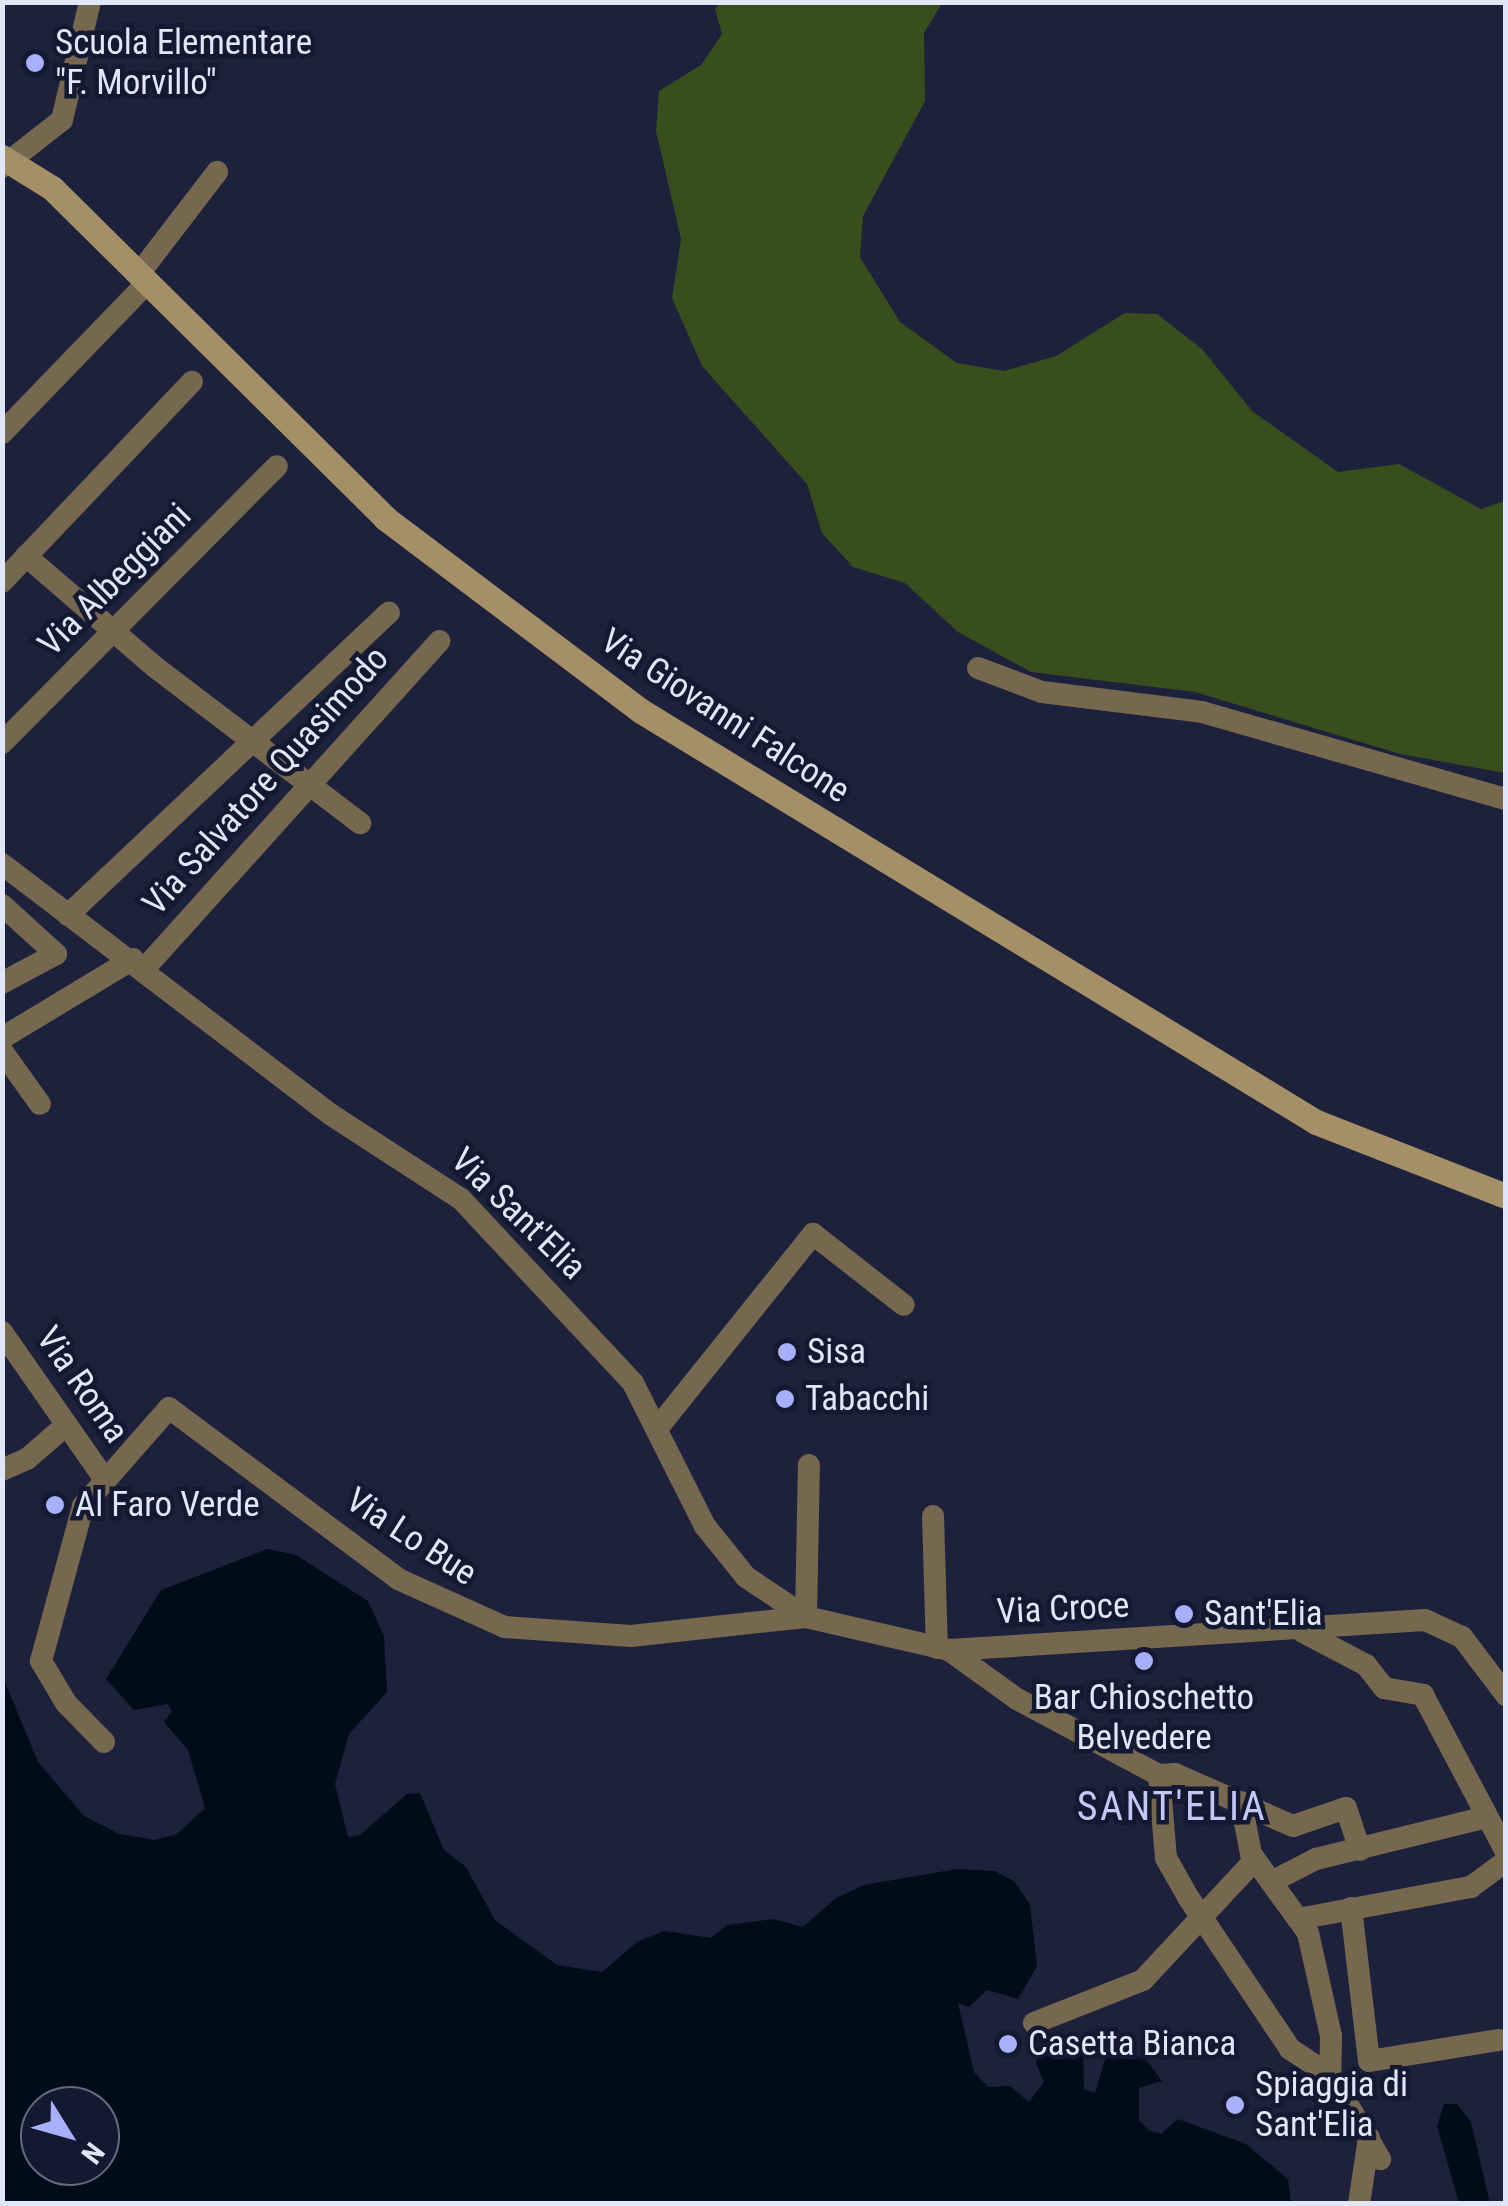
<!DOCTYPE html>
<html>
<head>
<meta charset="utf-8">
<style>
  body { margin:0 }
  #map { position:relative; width:1508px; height:2206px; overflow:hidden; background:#1d213c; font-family:"Roboto Condensed",sans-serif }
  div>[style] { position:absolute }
  .green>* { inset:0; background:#384e1d }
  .water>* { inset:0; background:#000d18 }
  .street>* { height:22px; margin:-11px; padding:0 11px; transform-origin:11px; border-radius:11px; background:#75684f }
  .secondary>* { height:25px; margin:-12.5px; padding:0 12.5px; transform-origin:12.5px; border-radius:12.5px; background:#a48f66 }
  .dots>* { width:28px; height:28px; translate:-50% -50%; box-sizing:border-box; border:5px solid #141831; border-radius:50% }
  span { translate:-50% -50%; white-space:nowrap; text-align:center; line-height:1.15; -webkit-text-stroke:9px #141831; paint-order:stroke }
  .poi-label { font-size:35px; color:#e1e6f8 }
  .left { translate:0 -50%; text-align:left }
  .street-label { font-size:35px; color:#e1e6f8 }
  .quarter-label { font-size:40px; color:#c3c9f4; letter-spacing:2.5px }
  .frame { position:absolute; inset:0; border:5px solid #e1e6f8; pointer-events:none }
  .north { position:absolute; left:20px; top:2086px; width:100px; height:100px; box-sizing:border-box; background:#141831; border:2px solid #666a81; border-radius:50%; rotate:127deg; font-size:28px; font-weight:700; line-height:40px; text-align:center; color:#e1e6f8 }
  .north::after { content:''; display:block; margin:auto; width:35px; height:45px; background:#a8b0fc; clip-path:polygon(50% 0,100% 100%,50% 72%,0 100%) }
</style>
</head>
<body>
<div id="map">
  <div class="green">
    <i style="clip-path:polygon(720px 3px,942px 3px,924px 33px,925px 101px,863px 216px,860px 257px,900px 322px,957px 363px,1004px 371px,1056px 356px,1125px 313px,1157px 314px,1202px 349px,1252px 411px,1338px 472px,1399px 464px,1481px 509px,1505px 501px,1505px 773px,1400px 754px,1195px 692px,1031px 672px,958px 632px,905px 583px,853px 567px,822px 533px,807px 484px,702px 366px,672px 298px,681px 239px,656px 131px,659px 91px,701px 65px,722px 34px,715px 9px)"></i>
  </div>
  <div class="water">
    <i style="clip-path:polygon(evenodd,268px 1549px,296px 1555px,368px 1601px,384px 1636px,387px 1692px,349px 1734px,335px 1784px,348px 1837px,360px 1835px,407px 1794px,420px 1793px,444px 1850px,466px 1867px,495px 1920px,557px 1965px,602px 1972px,637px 1942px,664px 1931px,711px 1938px,727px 1925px,773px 1919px,803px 1927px,836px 1898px,864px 1885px,957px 1869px,995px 1871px,1014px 1881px,1030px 1904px,1037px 1966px,1018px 1999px,987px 1990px,969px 2007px,958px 2003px,974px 2072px,988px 2087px,1010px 2086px,1029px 2102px,1044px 2082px,1036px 2063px,1040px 2049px,1050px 2040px,1083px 2035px,1084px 2089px,1095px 2093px,1110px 2043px,1148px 2062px,1162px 2081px,1139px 2088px,1139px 2120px,1148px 2130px,1161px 2134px,1178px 2119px,1246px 2144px,1288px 2179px,1291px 2203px,3px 2203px,3px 1677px,38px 1762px,84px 1816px,119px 1834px,155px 1840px,177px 1834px,205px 1808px,188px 1750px,164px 1722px,172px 1711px,167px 1704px,134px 1710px,106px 1679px,161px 1590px,268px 1549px,40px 2106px,100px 2106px,100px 2166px,40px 2166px,40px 2106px)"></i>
    <i style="clip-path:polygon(1444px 2104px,1457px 2104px,1471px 2122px,1490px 2203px,1459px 2203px,1437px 2126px)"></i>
  </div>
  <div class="street">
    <i style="left:2px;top:167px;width:76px;rotate:-38.1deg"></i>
    <i style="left:62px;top:120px;width:121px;rotate:-76.7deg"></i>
    <i style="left:138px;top:275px;width:130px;rotate:-52.5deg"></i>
    <i style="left:2px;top:433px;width:207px;rotate:-46deg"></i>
    <i style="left:26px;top:556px;width:170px;rotate:40.7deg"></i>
    <i style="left:155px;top:667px;width:258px;rotate:37.3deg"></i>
    <i style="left:2px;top:582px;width:276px;rotate:-46.5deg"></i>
    <i style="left:978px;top:668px;width:68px;rotate:20.6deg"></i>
    <i style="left:1042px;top:692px;width:161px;rotate:7.1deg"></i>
    <i style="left:1202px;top:712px;width:316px;rotate:16deg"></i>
    <i style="left:2px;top:743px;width:390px;rotate:-45.2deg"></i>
    <i style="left:2px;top:864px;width:412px;rotate:37.3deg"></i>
    <i style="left:330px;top:1114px;width:156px;rotate:33deg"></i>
    <i style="left:461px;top:1199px;width:252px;rotate:46.9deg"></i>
    <i style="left:633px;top:1383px;width:160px;rotate:63.3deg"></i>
    <i style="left:705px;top:1526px;width:65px;rotate:51.2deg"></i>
    <i style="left:746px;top:1577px;width:72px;rotate:33.7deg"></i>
    <i style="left:2px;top:905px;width:73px;rotate:42.2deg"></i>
    <i style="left:56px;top:954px;width:61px;rotate:151.8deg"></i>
    <i style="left:68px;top:915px;width:441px;rotate:-43.3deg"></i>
    <i style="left:145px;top:968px;width:440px;rotate:-48deg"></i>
    <i style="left:2px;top:1038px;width:153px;rotate:-31.1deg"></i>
    <i style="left:2px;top:1051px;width:65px;rotate:54.4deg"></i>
    <i style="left:2px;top:1332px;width:178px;rotate:55.1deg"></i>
    <i style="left:660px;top:1425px;width:245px;rotate:-51.3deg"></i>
    <i style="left:813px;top:1234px;width:115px;rotate:38deg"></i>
    <i style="left:2px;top:1470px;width:27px;rotate:-24deg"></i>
    <i style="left:27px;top:1459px;width:49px;rotate:-40.9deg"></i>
    <i style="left:933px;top:1516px;width:132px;rotate:88.3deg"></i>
    <i style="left:806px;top:1617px;width:152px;rotate:-88.9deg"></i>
    <i style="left:1303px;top:1632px;width:71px;rotate:27.6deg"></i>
    <i style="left:1366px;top:1665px;width:29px;rotate:52deg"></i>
    <i style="left:1384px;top:1688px;width:40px;rotate:10deg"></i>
    <i style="left:1423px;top:1695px;width:178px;rotate:62.1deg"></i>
    <i style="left:949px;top:1650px;width:84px;rotate:35.8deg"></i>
    <i style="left:1017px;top:1699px;width:161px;rotate:28.2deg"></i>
    <i style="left:1159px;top:1775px;width:83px;rotate:85.2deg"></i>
    <i style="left:1166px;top:1858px;width:45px;rotate:60.6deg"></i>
    <i style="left:1188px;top:1897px;width:183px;rotate:56.1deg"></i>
    <i style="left:1290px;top:2049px;width:48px;rotate:33deg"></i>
    <i style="left:1330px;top:2075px;width:98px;rotate:59.2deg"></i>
    <i style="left:104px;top:1742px;width:54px;rotate:-134.3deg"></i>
    <i style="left:66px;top:1703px;width:49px;rotate:-120.8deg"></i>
    <i style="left:41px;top:1661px;width:161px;rotate:-74.8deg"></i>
    <i style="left:83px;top:1506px;width:130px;rotate:-48.7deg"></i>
    <i style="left:169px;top:1408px;width:286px;rotate:36.7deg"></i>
    <i style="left:398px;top:1579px;width:117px;rotate:24.2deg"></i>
    <i style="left:505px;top:1627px;width:126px;rotate:4.1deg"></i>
    <i style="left:631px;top:1636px;width:176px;rotate:-6.2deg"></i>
    <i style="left:806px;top:1617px;width:147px;rotate:13deg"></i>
    <i style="left:949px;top:1650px;width:477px;rotate:-3.6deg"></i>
    <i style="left:1425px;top:1620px;width:41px;rotate:24.7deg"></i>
    <i style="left:1462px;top:1637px;width:73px;rotate:52.8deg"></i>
    <i style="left:1159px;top:1775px;width:16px;rotate:-4deg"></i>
    <i style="left:1175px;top:1774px;width:129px;rotate:23.8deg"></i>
    <i style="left:1293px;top:1826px;width:56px;rotate:-18.8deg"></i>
    <i style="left:1346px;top:1808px;width:44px;rotate:71.6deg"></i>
    <i style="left:1241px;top:1802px;width:53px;rotate:79.1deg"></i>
    <i style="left:1251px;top:1854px;width:97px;rotate:54.2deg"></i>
    <i style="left:1308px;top:1933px;width:106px;rotate:77.4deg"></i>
    <i style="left:1331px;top:2036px;width:39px;rotate:91deg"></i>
    <i style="left:1271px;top:1882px;width:51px;rotate:-27.1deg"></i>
    <i style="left:1316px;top:1859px;width:176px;rotate:-13.8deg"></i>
    <i style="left:1351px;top:1908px;width:154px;rotate:83.3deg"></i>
    <i style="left:1369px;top:2061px;width:132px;rotate:-9.2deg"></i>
    <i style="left:1298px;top:1919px;width:176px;rotate:-10.5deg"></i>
    <i style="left:1471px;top:1887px;width:44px;rotate:-36.6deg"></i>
    <i style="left:1034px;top:2023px;width:117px;rotate:-21.5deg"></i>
    <i style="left:1143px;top:1980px;width:164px;rotate:-47deg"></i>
    <i style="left:1359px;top:2204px;width:67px;rotate:-81.4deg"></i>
  </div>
  <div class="secondary">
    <i style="left:2px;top:157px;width:59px;rotate:31.8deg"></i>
    <i style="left:52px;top:188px;width:469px;rotate:44.7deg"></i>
    <i style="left:385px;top:518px;width:321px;rotate:37deg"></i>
    <i style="left:641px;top:711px;width:790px;rotate:31.34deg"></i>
    <i style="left:1316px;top:1122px;width:204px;rotate:21.3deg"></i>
  </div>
  <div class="dots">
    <i style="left:35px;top:63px;background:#a8b0fc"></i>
    <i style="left:787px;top:1352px;background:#a8b0fc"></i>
    <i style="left:785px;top:1399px;background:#a8b0fc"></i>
    <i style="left:55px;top:1505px;background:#a8b0fc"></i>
    <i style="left:1184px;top:1614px;background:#a8b0fc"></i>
    <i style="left:1144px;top:1661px;background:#a8b0fc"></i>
    <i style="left:1008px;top:2044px;background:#a8b0fc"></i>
    <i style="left:1235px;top:2105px;background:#a8b0fc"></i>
  </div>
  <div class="poi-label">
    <span class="left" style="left:55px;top:63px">Scuola Elementare<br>"F. Morvillo"</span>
    <span class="left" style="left:807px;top:1352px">Sisa</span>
    <span class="left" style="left:805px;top:1399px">Tabacchi</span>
    <span class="left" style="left:75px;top:1505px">Al Faro Verde</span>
    <span class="left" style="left:1204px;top:1614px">Sant'Elia</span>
    <span style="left:1144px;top:1718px">Bar Chioschetto<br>Belvedere</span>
    <span class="left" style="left:1028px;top:2044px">Casetta Bianca</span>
    <span class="left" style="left:1255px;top:2105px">Spiaggia di<br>Sant'Elia</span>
  </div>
  <div class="street-label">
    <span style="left:115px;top:580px;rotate:-45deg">Via Albeggiani</span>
    <span style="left:725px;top:716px;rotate:33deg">Via Giovanni Falcone</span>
    <span style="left:266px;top:781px;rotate:-48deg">Via Salvatore Quasimodo</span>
    <span style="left:518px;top:1214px;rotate:44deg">Via Sant'Elia</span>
    <span style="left:82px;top:1385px;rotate:55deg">Via Roma</span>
    <span style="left:411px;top:1537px;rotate:33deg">Via Lo Bue</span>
    <span style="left:1063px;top:1609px;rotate:-3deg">Via Croce</span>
  </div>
  <div class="quarter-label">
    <span style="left:1172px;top:1807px">SANT'ELIA</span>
  </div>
  <div class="frame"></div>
  <div class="north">N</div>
</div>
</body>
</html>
